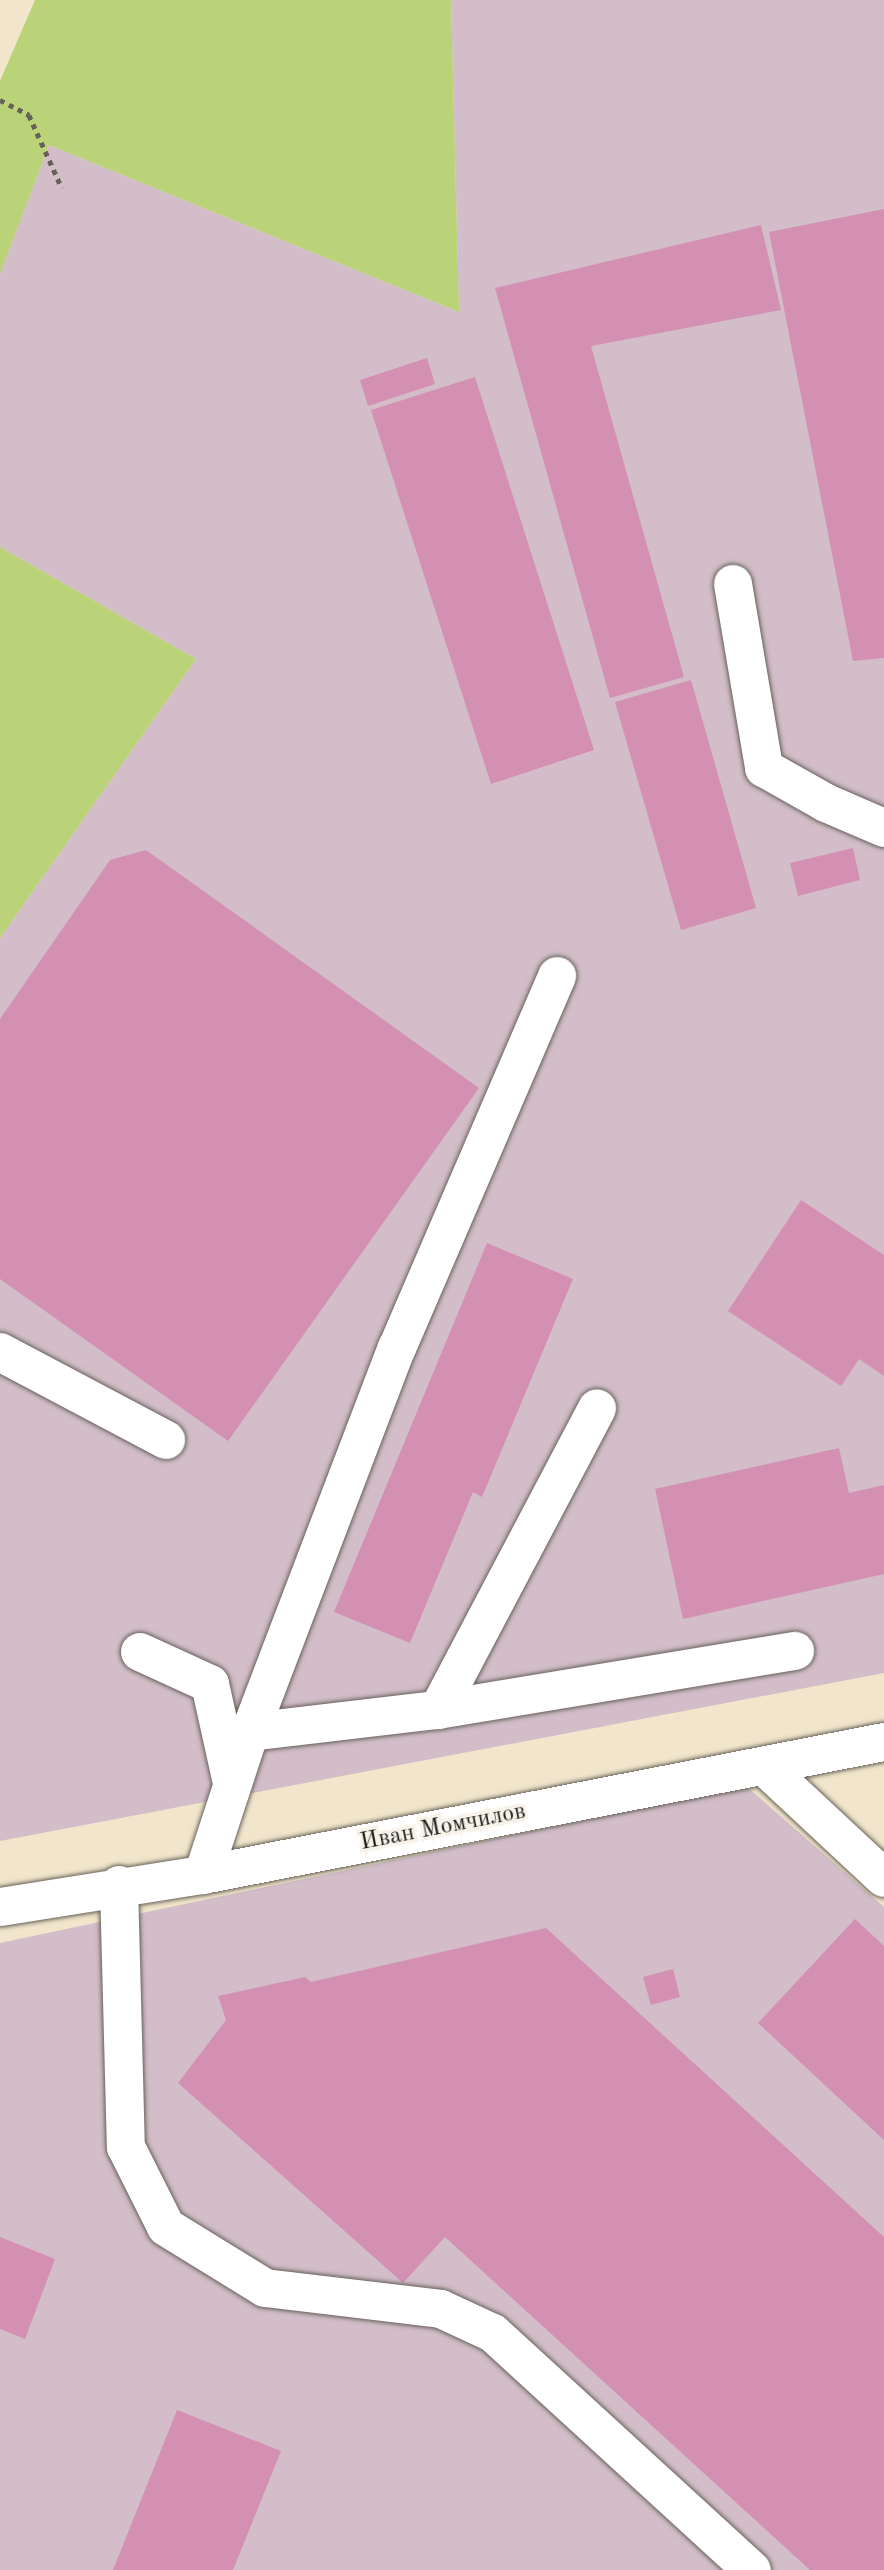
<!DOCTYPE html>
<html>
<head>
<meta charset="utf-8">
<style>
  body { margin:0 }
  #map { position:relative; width:884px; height:2570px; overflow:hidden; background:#f1e5cb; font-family:"Old Standard TT",serif }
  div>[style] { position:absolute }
  .industrial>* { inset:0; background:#d2bdc8 }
  .green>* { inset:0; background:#bbd378 }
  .building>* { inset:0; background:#d490b3 }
  .path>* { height:4.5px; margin-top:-2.25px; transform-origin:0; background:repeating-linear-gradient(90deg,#676259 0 5px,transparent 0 10px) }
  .roads { filter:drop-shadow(0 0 2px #676259) drop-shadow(0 0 2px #676259) }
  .minor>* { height:38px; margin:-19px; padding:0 19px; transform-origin:19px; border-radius:19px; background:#fff }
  span { translate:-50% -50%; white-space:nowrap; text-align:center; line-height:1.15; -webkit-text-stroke:7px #f7f3e8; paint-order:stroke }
  .street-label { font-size:24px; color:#1c1c1c }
</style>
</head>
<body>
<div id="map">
  <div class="industrial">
    <i style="clip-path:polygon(451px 0,884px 0,884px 1673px,0 1841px,0 938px,196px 659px,0 547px,0 274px,49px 145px,459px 312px)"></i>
    <i style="clip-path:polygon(746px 1786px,884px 1907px,884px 2570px,0 2570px,0 1943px)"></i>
  </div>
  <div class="green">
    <i style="clip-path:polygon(35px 0,451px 0,459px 312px,49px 145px,0 274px,0 81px)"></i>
    <i style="clip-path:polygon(0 547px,196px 659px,0 938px)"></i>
  </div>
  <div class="building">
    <i style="clip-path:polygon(884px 209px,884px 658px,853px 661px,769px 232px)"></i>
    <i style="clip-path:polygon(761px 225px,781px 310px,591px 346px,684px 677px,610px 698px,495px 288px)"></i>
    <i style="clip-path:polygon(427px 358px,435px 384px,368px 406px,360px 380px)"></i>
    <i style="clip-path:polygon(475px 377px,594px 750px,491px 784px,371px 410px)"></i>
    <i style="clip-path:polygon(691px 680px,756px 908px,681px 930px,615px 702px)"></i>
    <i style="clip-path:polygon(853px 848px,860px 880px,798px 896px,790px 863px)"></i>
    <i style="clip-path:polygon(146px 850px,479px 1088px,228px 1441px,0 1279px,0 1019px,110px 860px)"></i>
    <i style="clip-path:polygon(801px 1200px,884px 1255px,884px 1376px,859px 1359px,841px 1386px,728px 1311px)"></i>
    <i style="clip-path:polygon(487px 1243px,573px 1279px,482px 1497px,473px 1492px,410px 1643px,334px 1612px)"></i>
    <i style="clip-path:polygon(839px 1448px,849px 1493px,884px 1485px,884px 1574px,683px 1619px,655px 1489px)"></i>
    <i style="clip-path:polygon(855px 1919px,884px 1946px,884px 2140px,758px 2023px)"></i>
    <i style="clip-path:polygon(546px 1928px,884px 2237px,884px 2570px,810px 2570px,445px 2237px,403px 2283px,178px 2083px,226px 2020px,218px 1996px,305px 1977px,311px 1982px)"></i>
    <i style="clip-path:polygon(673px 1969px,680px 1997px,651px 2005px,643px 1977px)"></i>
    <i style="clip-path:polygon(0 2237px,55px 2259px,25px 2339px,0 2329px)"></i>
    <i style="clip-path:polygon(177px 2410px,281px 2451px,233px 2570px,113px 2570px)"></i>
  </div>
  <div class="path">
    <i style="left:0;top:100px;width:33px;rotate:27deg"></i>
    <i style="left:29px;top:115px;width:80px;rotate:65.7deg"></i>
  </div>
  <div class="roads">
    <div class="minor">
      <i style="left:733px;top:584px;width:187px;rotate:80.4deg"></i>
      <i style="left:764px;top:768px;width:71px;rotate:29.4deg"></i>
      <i style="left:826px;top:803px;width:63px;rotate:23.3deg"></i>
      <i style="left:0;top:1352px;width:188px;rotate:27.9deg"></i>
      <i style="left:140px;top:1652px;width:77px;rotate:24.6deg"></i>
      <i style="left:210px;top:1684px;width:101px;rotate:77.5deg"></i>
      <i style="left:438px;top:1710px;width:341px;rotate:-62.2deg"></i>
      <i style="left:250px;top:1732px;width:189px;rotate:-6.7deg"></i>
      <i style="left:438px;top:1710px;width:362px;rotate:-9.4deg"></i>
      <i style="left:764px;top:1766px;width:164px;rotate:43deg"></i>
      <i style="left:203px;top:1875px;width:151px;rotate:-71.8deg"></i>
      <i style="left:250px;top:1732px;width:411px;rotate:-69.1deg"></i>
      <i style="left:397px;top:1348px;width:405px;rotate:-66.7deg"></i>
      <i style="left:119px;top:1885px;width:262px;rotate:88.5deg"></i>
      <i style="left:126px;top:2147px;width:89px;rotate:63.4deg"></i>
      <i style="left:166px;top:2227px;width:116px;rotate:31.6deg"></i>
      <i style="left:265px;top:2288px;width:177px;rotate:6.8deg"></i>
      <i style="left:441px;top:2309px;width:57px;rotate:24.8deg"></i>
      <i style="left:493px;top:2333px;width:351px;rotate:42.5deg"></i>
      <i style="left:0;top:1907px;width:206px;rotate:-9deg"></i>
      <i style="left:203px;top:1875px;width:694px;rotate:-11.05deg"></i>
    </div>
  </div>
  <div class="street-label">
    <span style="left:443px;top:1828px;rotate:-11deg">Иван Момчилов</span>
  </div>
</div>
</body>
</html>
